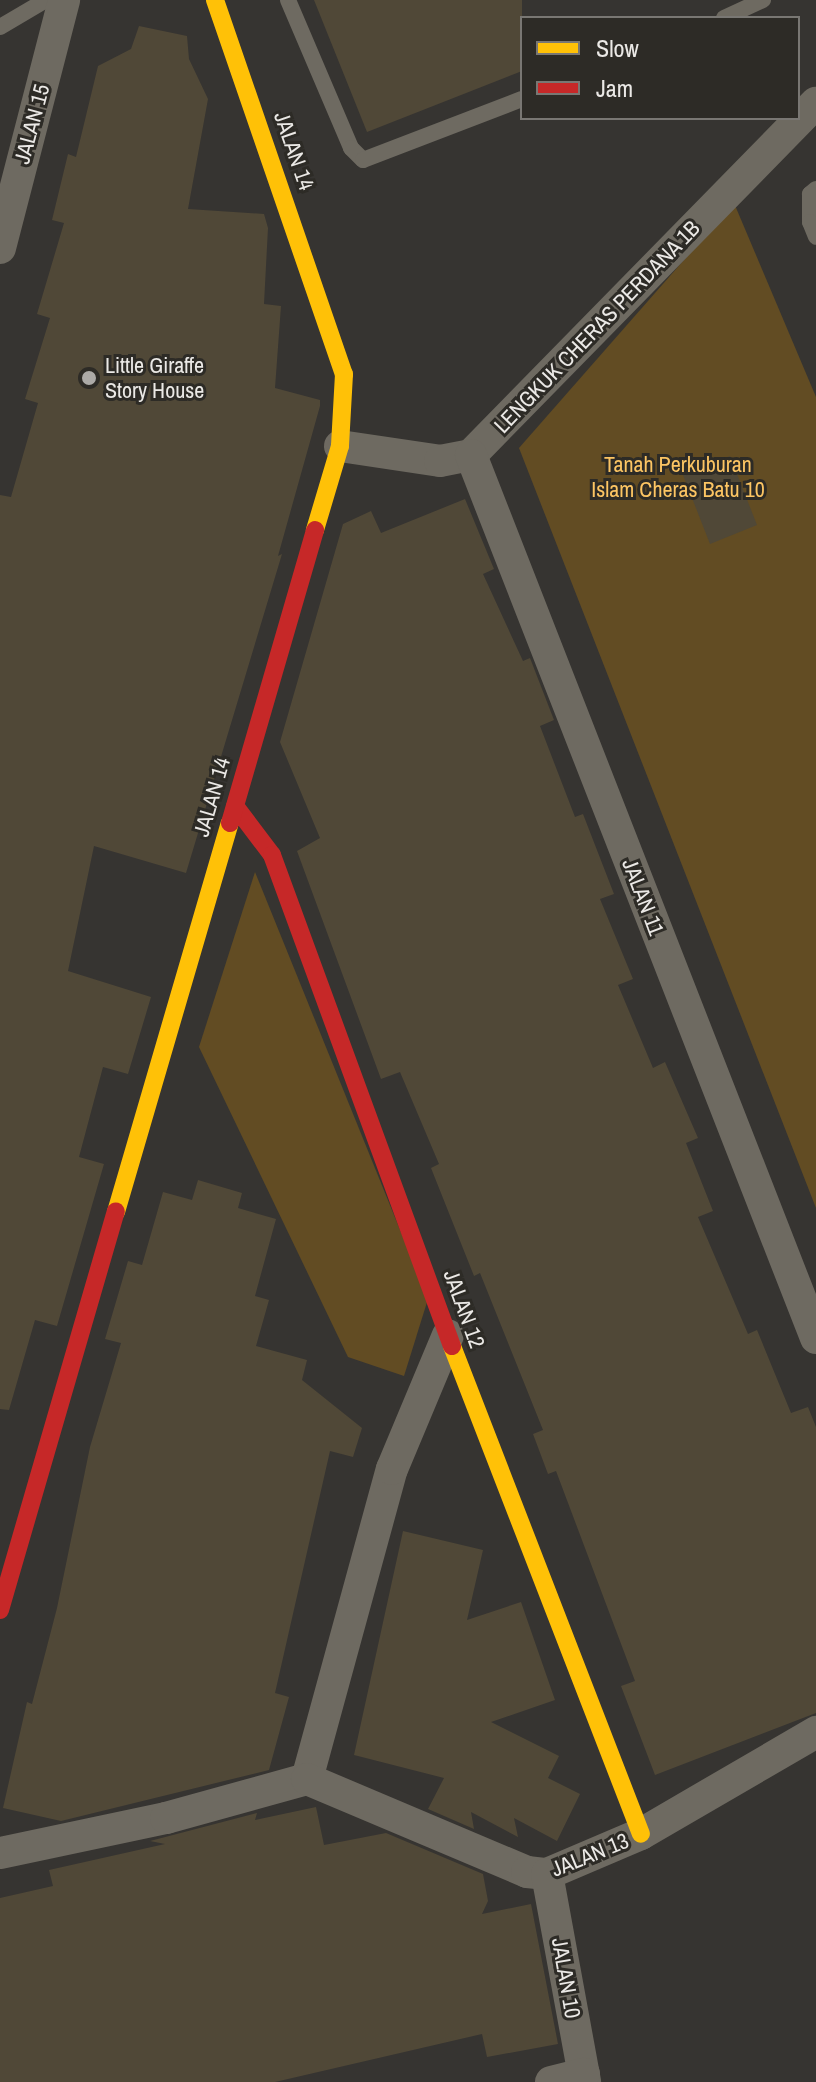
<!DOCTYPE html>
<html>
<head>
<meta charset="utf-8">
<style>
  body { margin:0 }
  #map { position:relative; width:816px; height:2082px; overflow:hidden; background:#363431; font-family:"Archivo Narrow",sans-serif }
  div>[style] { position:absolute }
  .green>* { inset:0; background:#624c23 }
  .building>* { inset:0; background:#504837 }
  .lane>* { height:16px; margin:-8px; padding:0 8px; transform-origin:8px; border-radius:8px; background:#6e6a61 }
  .street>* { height:32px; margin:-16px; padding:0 16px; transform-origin:16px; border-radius:16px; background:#6e6a61 }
  .slow>* { height:18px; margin:-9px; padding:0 9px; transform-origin:9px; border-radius:9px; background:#ffc107 }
  .jam>* { height:18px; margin:-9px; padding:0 9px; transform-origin:9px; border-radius:9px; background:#c62828 }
  .dots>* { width:22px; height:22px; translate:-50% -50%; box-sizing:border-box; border:4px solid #2d2b26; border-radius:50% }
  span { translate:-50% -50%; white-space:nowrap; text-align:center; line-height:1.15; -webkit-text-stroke:6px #2d2b26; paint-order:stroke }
  .street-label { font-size:22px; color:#ebe9e6 }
  .poi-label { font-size:22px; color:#ebe9e6 }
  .left { translate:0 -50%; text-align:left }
  .park-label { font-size:22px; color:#fcc563 }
  .legend { position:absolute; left:520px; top:16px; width:280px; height:104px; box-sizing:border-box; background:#2d2b26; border:2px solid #797773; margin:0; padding:10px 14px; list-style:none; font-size:24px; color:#ebe9e6 }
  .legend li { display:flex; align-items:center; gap:16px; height:40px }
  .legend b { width:40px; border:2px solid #797773 }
</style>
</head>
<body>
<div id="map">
  <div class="green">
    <i style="clip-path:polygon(734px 203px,816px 397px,816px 1208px,519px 448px)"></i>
    <i style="clip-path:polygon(255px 872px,428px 1299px,404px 1376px,348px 1357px,199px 1047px)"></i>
  </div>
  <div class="building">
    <i style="clip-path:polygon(314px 0,522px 0,522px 71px,367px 132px)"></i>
    <i style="clip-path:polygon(139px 26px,187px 36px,189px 59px,208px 99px,188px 209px,264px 214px,268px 228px,264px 304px,281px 306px,275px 388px,320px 400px,320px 406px,278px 556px,282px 554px,186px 873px,94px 846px,68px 971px,151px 997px,128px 1074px,103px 1067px,79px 1157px,104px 1164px,57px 1326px,35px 1320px,9px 1410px,0 1409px,0 495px,11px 497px,38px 403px,25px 399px,50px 318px,37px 314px,64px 223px,52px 220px,68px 154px,76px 157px,98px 66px,131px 49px)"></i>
    <i style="clip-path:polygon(730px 456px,757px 525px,710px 544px,683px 475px)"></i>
    <i style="clip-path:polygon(465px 499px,494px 569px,483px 574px,523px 661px,530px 658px,554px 720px,540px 726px,575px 817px,583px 814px,614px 894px,600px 899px,633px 979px,618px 985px,653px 1068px,665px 1062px,698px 1138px,686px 1143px,713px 1211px,698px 1217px,748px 1334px,757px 1330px,791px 1413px,808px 1407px,816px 1427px,816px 1713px,655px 1775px,621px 1686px,635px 1681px,556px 1471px,548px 1474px,533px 1434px,543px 1430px,480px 1273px,474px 1276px,431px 1168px,439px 1164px,400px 1072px,381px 1079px,297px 851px,320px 838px,280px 742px,343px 524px,371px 511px,381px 533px)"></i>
    <i style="clip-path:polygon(198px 1180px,242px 1193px,238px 1208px,276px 1219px,255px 1296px,269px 1300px,256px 1346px,307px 1360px,302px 1380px,362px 1428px,353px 1457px,330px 1451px,275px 1693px,289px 1697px,269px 1770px,61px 1821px,3px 1808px,27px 1702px,32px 1704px,57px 1608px,90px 1447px,121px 1343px,105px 1339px,128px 1261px,142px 1265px,163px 1192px,192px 1200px)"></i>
    <i style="clip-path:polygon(403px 1531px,483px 1550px,467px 1620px,521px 1602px,555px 1700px,491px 1722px,559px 1756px,548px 1778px,580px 1794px,557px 1841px,514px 1818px,518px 1837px,471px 1812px,474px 1829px,428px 1809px,444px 1778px,354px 1755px)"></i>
    <i style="clip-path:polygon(316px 1807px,324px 1845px,386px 1833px,483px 1874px,488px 1901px,482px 1914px,531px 1904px,558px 2044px,487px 2057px,482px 2034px,275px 2082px,0 2082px,0 1898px,53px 1886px,49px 1870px,165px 1844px,150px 1841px,257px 1813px,255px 1820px)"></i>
  </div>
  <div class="lane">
    <i style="left:288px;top:0;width:161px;rotate:66.9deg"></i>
    <i style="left:351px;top:148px;width:17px;rotate:45deg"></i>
    <i style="left:363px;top:160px;width:170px;rotate:-21deg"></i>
    <i style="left:724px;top:18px;width:43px;rotate:-24.8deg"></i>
    <i style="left:0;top:27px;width:53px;rotate:-30.4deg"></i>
    <i style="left:816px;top:189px;width:8px;rotate:140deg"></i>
    <i style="left:810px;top:194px;width:28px;rotate:90deg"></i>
    <i style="left:810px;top:222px;width:16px;rotate:68deg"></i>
  </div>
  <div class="street">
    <i style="left:0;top:248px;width:256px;rotate:-75.5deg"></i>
    <i style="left:340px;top:446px;width:101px;rotate:8.5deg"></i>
    <i style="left:440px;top:461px;width:32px;rotate:-11deg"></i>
    <i style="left:471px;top:455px;width:493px;rotate:-45.6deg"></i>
    <i style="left:471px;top:455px;width:948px;rotate:68.66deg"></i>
    <i style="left:307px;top:1779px;width:321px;rotate:-74.7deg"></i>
    <i style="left:392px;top:1469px;width:145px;rotate:-67.3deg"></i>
    <i style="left:0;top:1853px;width:170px;rotate:-11.9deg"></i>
    <i style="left:166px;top:1818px;width:146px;rotate:-15.5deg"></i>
    <i style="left:307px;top:1779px;width:239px;rotate:22.9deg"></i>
    <i style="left:527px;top:1872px;width:20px;rotate:6deg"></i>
    <i style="left:547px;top:1874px;width:102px;rotate:-23.1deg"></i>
    <i style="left:641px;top:1834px;width:203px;rotate:-30.2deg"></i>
    <i style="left:547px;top:1874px;width:211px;rotate:79.6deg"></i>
    <i style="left:551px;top:2082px;width:34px;rotate:-14deg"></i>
  </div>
  <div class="slow">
    <i style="left:215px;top:0;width:396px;rotate:71deg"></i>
    <i style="left:344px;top:374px;width:72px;rotate:93.2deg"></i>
    <i style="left:340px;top:446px;width:88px;rotate:106.6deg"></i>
    <i style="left:116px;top:1212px;width:405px;rotate:-73.7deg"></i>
    <i style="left:452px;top:1346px;width:523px;rotate:68.83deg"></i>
  </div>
  <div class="jam">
    <i style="left:235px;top:806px;width:61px;rotate:52.9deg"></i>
    <i style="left:272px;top:855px;width:523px;rotate:69.87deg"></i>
    <i style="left:230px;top:823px;width:305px;rotate:-73.8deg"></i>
    <i style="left:0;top:1610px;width:415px;rotate:-73.8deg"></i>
  </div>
  <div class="dots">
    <i style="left:89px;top:378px;background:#acaaa7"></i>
  </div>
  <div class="street-label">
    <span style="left:32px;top:124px;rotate:-75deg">JALAN 15</span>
    <span style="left:294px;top:151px;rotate:71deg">JALAN 14</span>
    <span style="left:597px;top:327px;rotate:-46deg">LENGKUK CHERAS PERDANA 1B</span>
    <span style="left:212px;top:797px;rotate:-74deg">JALAN 14</span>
    <span style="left:643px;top:897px;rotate:69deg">JALAN 11</span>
    <span style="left:464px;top:1309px;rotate:70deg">JALAN 12</span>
    <span style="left:590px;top:1855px;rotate:-22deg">JALAN 13</span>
    <span style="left:566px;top:1978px;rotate:80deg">JALAN 10</span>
  </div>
  <div class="poi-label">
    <span class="left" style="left:105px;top:378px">Little Giraffe<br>Story House</span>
  </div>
  <div class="park-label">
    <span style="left:678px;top:477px">Tanah Perkuburan<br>Islam Cheras Batu 10</span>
  </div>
  <ul class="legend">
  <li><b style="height:10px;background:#ffc107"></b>Slow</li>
  <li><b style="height:10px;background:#c62828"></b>Jam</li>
  </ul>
</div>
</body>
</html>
